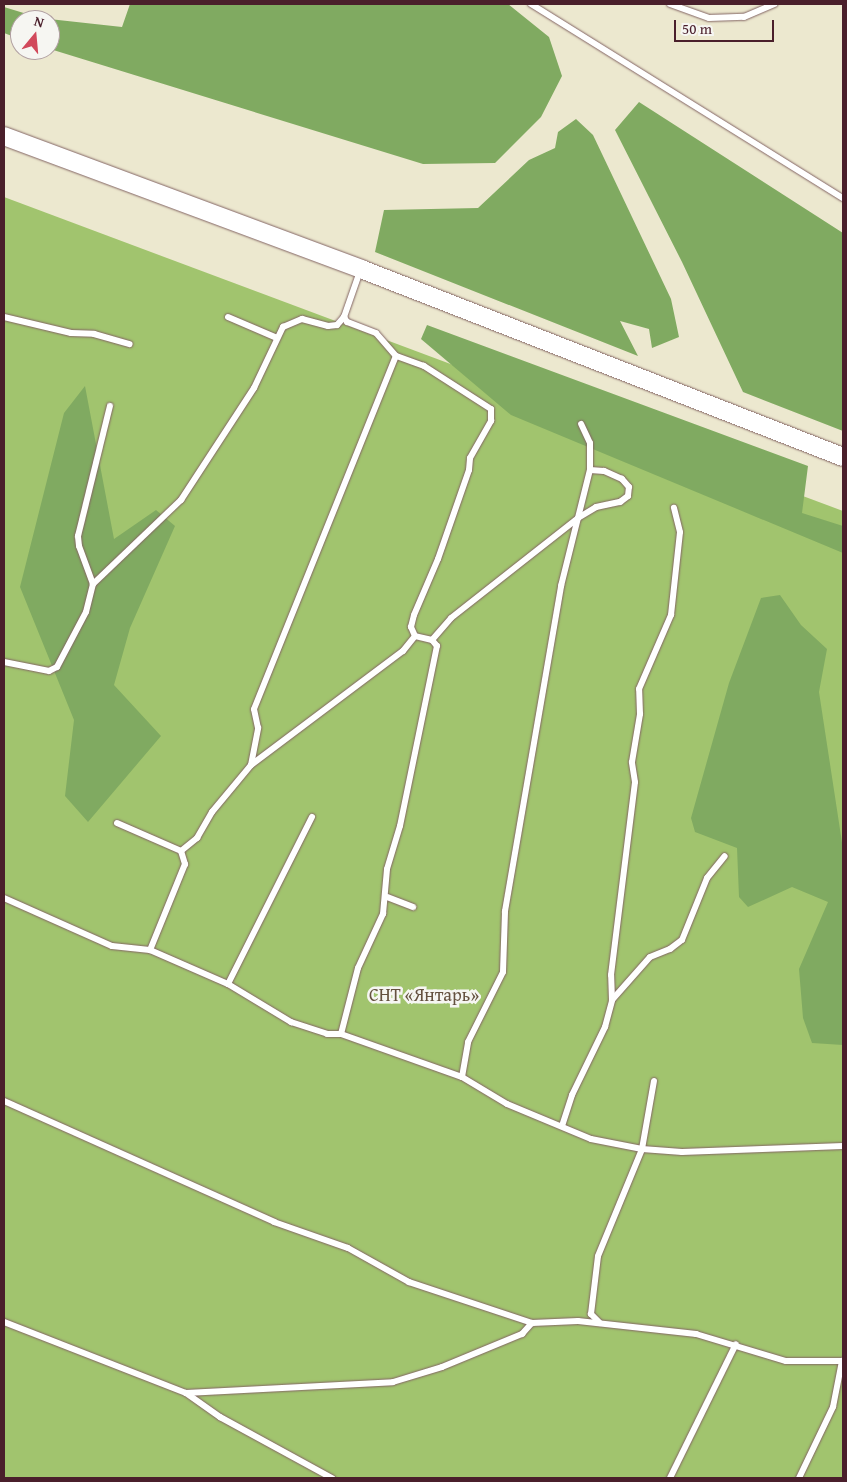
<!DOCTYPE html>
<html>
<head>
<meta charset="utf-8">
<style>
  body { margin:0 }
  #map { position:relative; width:847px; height:1482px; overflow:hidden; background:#ece8cf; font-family:"Gentium Book Plus",serif }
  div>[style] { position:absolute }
  .green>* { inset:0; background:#a1c46e }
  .forest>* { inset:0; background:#80aa61 }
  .roads { filter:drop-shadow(0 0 1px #836564) drop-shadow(0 0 1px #836564) }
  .lane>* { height:6px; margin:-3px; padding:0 3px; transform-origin:3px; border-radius:3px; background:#fff }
  .secondary>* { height:18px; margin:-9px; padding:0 9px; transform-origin:9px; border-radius:9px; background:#fff }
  span { translate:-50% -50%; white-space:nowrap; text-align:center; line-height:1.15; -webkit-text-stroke:5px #f6f6f2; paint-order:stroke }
  .park-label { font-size:18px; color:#64513f }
  .frame { position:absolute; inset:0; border:5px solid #4a1f2b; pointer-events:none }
  .north { position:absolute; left:10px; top:10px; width:50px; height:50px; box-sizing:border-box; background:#f6f6f2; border:1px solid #b1a0a2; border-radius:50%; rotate:17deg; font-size:14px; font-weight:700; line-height:20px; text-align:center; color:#4a1f2b }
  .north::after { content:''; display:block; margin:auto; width:18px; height:22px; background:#d1495b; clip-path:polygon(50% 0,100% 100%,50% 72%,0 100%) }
  .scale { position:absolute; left:674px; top:20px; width:100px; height:22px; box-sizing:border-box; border:2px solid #4a1f2b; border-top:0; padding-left:6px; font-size:15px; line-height:18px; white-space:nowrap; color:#4a1f2b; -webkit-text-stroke:4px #f6f6f2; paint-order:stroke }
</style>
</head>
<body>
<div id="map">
  <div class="green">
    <i style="clip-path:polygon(4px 197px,843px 511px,843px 1478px,4px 1478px)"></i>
  </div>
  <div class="forest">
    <i style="clip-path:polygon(130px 4px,508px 4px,549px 37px,562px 76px,541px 117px,495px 163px,423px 164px,50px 49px,50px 20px,20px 20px,20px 39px,4px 33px,4px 7px,40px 18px,122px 27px)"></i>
    <i style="clip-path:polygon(639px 102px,843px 233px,843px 431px,743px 392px,682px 262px,615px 130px)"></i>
    <i style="clip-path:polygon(576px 119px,593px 135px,671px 299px,679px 337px,652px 348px,649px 329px,620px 321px,638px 356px,375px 252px,384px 210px,478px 208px,529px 160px,555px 148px,558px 132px)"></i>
    <i style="clip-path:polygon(427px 325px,808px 466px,802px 513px,843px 526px,843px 553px,511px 415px,421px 339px)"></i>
    <i style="clip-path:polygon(85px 386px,114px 539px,156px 510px,175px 526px,130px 628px,114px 685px,161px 736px,88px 822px,65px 796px,74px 720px,20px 587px,64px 413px)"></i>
    <i style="clip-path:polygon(780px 595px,801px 625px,827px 649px,819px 692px,843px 849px,843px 1045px,812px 1043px,803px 1018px,799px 969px,828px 902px,792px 887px,748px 907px,739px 897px,737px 848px,695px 832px,691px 818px,729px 683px,761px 598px)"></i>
  </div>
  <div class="roads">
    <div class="lane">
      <i style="left:531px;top:4px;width:367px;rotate:31.9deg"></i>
      <i style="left:670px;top:4px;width:41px;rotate:19.7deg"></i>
      <i style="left:709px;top:18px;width:35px;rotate:-2deg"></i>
      <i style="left:744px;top:17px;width:33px;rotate:-23deg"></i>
      <i style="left:4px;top:317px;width:69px;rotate:13.4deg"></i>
      <i style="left:71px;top:333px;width:23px;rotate:2deg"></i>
      <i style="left:94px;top:334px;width:37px;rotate:16deg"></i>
      <i style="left:228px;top:317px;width:53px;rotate:23.2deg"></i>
      <i style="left:93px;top:584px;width:122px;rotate:-43.7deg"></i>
      <i style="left:181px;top:500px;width:134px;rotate:-56.9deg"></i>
      <i style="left:254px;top:388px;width:68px;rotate:-64.6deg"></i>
      <i style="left:283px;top:327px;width:21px;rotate:-23deg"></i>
      <i style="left:302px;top:319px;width:27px;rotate:15deg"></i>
      <i style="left:328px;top:326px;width:9px;rotate:-6deg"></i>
      <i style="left:337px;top:325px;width:11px;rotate:-49deg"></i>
      <i style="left:432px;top:640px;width:29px;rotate:-49deg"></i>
      <i style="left:451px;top:618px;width:162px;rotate:-38.2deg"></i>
      <i style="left:578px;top:518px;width:21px;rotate:-31deg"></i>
      <i style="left:596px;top:507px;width:25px;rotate:-12deg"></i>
      <i style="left:620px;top:502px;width:10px;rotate:-37deg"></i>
      <i style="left:628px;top:496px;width:9px;rotate:-84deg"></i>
      <i style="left:629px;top:487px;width:11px;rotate:-131deg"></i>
      <i style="left:622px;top:479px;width:20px;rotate:-156deg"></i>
      <i style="left:604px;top:471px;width:14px;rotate:-176deg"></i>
      <i style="left:4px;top:662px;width:46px;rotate:11.3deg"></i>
      <i style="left:49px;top:671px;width:9px;rotate:-27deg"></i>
      <i style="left:57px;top:667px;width:62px;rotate:-62.2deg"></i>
      <i style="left:86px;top:612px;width:29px;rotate:-76deg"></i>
      <i style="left:93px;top:584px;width:40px;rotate:-110.2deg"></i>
      <i style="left:79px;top:546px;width:10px;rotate:-96deg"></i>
      <i style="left:78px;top:536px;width:134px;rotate:-76.2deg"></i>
      <i style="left:251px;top:765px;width:38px;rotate:-79deg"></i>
      <i style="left:258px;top:728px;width:19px;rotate:-102deg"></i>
      <i style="left:254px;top:709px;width:380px;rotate:-68.1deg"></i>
      <i style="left:117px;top:823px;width:70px;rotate:23.6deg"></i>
      <i style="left:181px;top:851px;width:14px;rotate:73deg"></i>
      <i style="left:185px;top:864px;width:93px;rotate:112.1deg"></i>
      <i style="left:181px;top:851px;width:21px;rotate:-39deg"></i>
      <i style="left:197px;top:838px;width:30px;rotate:-60deg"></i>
      <i style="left:212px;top:812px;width:61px;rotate:-50.3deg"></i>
      <i style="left:251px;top:765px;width:190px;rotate:-36.9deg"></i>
      <i style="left:403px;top:651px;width:19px;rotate:-51deg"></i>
      <i style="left:387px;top:897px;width:28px;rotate:21deg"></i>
      <i style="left:4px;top:898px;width:118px;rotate:24deg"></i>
      <i style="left:112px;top:946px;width:38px;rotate:6deg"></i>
      <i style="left:150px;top:950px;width:85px;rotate:23.6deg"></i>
      <i style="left:228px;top:984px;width:74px;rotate:31.1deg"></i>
      <i style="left:291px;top:1022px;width:38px;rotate:18deg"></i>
      <i style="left:327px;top:1034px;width:14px"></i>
      <i style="left:341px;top:1034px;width:128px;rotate:19.6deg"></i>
      <i style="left:462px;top:1077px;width:52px;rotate:31deg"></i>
      <i style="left:507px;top:1104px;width:91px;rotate:22.6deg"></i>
      <i style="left:591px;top:1139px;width:52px;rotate:11.1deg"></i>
      <i style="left:642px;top:1149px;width:40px;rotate:4.3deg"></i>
      <i style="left:682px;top:1152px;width:161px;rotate:-2.1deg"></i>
      <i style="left:228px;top:984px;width:187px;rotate:-63.3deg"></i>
      <i style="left:612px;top:1000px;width:57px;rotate:-48.5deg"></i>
      <i style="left:650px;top:957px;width:22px;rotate:-22deg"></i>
      <i style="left:670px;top:949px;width:15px;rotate:-37deg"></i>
      <i style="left:682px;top:940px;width:67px;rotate:-68deg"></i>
      <i style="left:707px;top:878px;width:28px;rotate:-51deg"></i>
      <i style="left:341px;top:1034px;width:68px;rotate:-75.6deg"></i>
      <i style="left:358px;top:968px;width:60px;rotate:-65.2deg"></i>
      <i style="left:383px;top:914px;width:45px;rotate:-84.9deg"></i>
      <i style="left:387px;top:869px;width:45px;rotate:-73.2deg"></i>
      <i style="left:400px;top:826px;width:184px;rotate:-78.4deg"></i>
      <i style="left:437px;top:646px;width:8px;rotate:-130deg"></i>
      <i style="left:432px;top:640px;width:17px;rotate:-167deg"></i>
      <i style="left:415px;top:636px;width:10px;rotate:-114deg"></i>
      <i style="left:411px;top:627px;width:12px;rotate:-76deg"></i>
      <i style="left:414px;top:615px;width:61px;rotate:-66.8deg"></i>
      <i style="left:438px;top:559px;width:94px;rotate:-70.8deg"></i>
      <i style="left:469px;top:470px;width:12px;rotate:-85deg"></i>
      <i style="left:470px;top:458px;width:43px;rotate:-60.4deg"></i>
      <i style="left:491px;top:421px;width:12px;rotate:-90deg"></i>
      <i style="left:491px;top:409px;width:80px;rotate:-147.3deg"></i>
      <i style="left:424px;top:366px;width:30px;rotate:-160deg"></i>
      <i style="left:396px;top:356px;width:30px;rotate:-131deg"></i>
      <i style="left:376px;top:333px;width:31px;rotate:-159deg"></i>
      <i style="left:347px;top:322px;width:6px;rotate:-121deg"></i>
      <i style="left:344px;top:317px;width:49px;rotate:-70.8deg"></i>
      <i style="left:462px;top:1077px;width:36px;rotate:-80deg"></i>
      <i style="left:468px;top:1042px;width:78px;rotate:-63.4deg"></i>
      <i style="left:503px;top:972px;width:61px;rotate:-88.1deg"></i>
      <i style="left:505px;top:911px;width:330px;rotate:-80.2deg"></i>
      <i style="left:561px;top:586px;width:120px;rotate:-76deg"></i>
      <i style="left:590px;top:470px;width:27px;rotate:-90deg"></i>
      <i style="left:590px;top:443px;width:21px;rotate:-115deg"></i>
      <i style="left:4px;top:1101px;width:296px;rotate:24.1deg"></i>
      <i style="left:274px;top:1222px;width:78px;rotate:19.4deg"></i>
      <i style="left:348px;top:1248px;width:70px;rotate:29.1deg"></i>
      <i style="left:409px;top:1282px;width:130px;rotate:18.4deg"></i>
      <i style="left:562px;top:1126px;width:33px;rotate:-72deg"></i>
      <i style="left:572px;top:1095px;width:76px;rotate:-64.1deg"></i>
      <i style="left:605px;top:1027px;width:28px;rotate:-75deg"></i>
      <i style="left:612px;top:1000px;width:25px;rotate:-92deg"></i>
      <i style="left:611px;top:975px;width:194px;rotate:-82.9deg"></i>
      <i style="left:635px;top:782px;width:20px;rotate:-99deg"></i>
      <i style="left:632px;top:762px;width:49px;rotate:-80.5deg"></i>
      <i style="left:640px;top:714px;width:25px;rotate:-92deg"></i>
      <i style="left:639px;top:689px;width:81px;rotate:-66.6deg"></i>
      <i style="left:671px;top:615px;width:83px;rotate:-83.8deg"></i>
      <i style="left:680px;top:532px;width:25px;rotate:-104deg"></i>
      <i style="left:4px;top:1322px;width:195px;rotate:21.3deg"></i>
      <i style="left:186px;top:1393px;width:207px;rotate:-3deg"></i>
      <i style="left:393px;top:1382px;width:51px;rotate:-17deg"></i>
      <i style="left:442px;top:1367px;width:87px;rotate:-22.4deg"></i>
      <i style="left:522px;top:1334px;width:15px;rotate:-48deg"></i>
      <i style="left:532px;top:1323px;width:46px;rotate:-2.5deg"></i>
      <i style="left:578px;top:1321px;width:119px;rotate:6.3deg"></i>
      <i style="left:696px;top:1334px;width:94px;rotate:16.7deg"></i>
      <i style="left:786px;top:1361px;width:57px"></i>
      <i style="left:600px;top:1323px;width:13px;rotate:-135deg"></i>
      <i style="left:591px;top:1314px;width:58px;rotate:-83.1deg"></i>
      <i style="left:598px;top:1256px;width:116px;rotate:-67.6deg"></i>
      <i style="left:642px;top:1149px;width:69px;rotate:-80deg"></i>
      <i style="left:186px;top:1393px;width:42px;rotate:35.2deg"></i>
      <i style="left:220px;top:1417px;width:128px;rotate:28.6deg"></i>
      <i style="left:670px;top:1478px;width:149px;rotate:-63.8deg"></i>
      <i style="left:799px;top:1478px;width:79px;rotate:-64.4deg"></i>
      <i style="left:833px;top:1407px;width:47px;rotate:-78.9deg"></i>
    </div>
    <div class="secondary">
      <i style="left:4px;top:136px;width:381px;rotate:20.4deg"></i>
      <i style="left:361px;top:269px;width:517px;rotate:21.31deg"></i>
    </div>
  </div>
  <div class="park-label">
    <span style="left:424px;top:995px">СНТ «Янтарь»</span>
  </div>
  <div class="frame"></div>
  <div class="north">N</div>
  <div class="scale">50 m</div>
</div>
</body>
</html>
